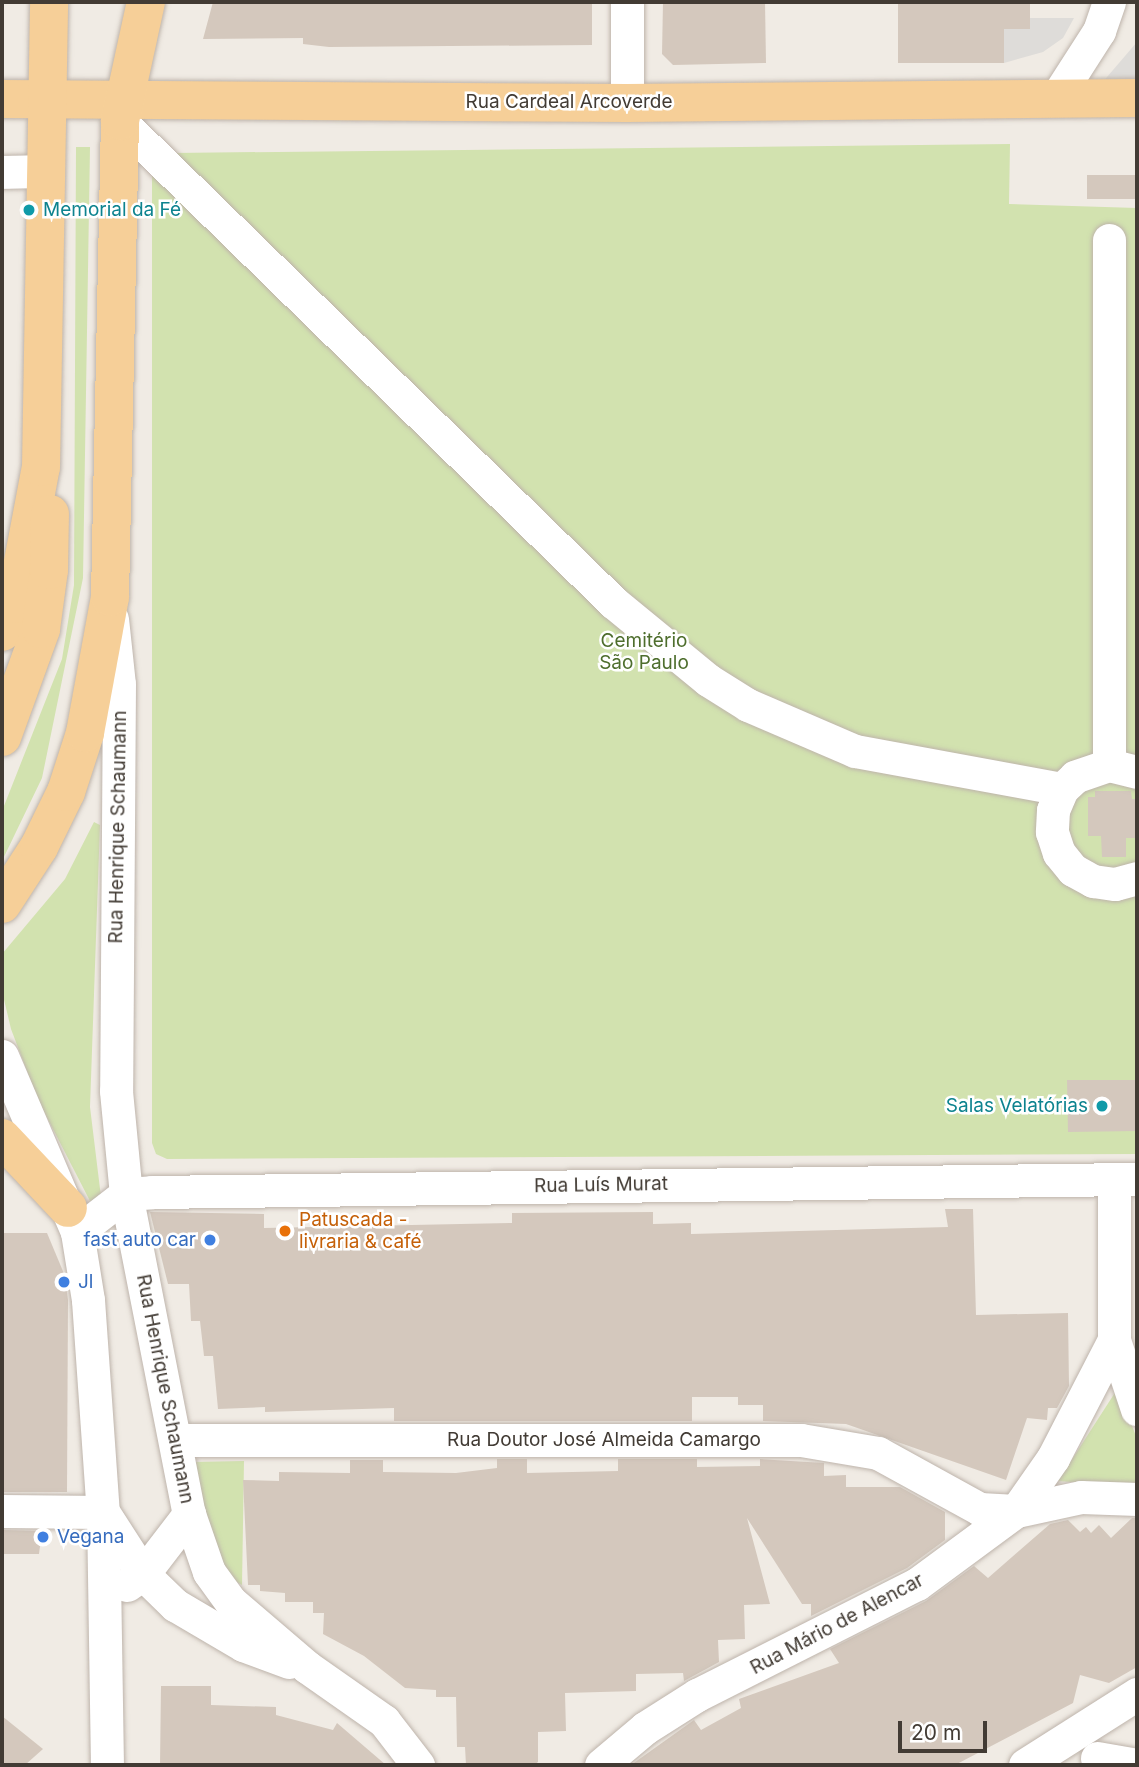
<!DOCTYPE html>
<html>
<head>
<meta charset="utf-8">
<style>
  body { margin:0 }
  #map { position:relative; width:1139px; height:1767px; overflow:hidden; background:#f0ebe4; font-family:Inter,sans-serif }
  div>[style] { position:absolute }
  .green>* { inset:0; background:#d2e2af }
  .parking>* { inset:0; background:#dedcd9 }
  .building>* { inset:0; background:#d4c8bd }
  .roads { filter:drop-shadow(0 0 2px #beb4ab) drop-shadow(0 0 2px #beb4ab) }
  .minor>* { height:33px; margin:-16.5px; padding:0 16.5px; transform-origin:16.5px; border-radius:16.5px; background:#fff }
  .major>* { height:38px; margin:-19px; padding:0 19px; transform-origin:19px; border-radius:19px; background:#f6cf98 }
  .dots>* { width:19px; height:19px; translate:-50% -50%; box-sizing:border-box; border:4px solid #fff; border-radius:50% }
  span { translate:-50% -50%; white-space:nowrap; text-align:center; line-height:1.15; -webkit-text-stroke:5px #fff; paint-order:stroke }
  .street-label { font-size:19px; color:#423b34 }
  .culture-label { font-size:19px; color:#0d838f }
  .left { translate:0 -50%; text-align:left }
  .right { translate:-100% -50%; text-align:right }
  .park-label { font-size:19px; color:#4e6e2d }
  .food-label { font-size:19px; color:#c56008 }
  .shop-label { font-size:19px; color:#366cbe }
  .frame { position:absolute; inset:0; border:4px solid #423b34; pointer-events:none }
  .scale { position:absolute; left:898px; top:1721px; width:89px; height:32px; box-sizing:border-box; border:4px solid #423b34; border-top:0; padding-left:9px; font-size:21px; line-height:24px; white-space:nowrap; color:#423b34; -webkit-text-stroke:5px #fff; paint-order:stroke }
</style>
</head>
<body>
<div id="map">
  <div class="green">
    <i style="clip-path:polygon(1010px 144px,1009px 204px,1137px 208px,1137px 1154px,167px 1159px,156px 1154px,152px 1143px,152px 175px,173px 153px)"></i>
    <i style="clip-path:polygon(76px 147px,90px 147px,83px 578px,42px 778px,2px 861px,2px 811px,62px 659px,74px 585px)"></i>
    <i style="clip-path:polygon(94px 822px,100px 825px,90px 1107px,101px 1197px,90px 1201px,38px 1100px,11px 1029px,2px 991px,2px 954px,65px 879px)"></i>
    <i style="clip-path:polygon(1118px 1388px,1137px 1439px,1137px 1487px,1058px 1481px)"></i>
    <i style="clip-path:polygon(244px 1461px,243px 1524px,242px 1585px,215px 1569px,192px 1462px)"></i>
  </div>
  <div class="parking">
    <i style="clip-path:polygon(1030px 18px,1074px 18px,1063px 38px,1043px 52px,1004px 63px,1004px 29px,1029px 29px)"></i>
    <i style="clip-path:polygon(1137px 42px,1137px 84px,1101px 84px)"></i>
  </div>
  <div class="building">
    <i style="clip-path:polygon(213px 2px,592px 2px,592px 45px,329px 47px,303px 44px,303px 38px,203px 39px)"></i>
    <i style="clip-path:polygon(663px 2px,765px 2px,766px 63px,673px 65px,662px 54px)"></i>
    <i style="clip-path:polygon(898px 2px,1030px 2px,1030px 29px,1004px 29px,1004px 63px,898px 63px)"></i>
    <i style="clip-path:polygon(1087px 175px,1136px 175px,1136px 199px,1087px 199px)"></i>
    <i style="clip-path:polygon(1095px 791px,1131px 791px,1132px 799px,1137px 799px,1137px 838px,1126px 838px,1126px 857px,1102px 857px,1101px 836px,1088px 836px,1088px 797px,1095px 797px)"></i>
    <i style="clip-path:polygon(1067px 1080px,1137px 1080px,1137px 1131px,1068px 1132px)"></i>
    <i style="clip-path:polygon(945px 1209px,973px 1209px,976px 1315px,1068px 1313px,1069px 1386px,1057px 1408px,1048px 1408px,1047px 1420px,1027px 1418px,1006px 1480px,846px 1424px,763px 1421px,763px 1405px,738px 1405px,738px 1397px,692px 1397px,692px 1421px,394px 1421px,394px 1408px,265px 1412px,265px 1407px,218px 1409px,213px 1356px,204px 1356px,200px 1321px,191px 1321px,189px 1284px,168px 1284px,150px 1212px,264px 1214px,264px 1228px,512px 1223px,512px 1213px,653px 1212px,653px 1224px,691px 1223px,691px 1234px,948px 1227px)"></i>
    <i style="clip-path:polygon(2px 1233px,47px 1233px,65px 1276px,68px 1300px,67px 1492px,2px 1492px)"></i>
    <i style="clip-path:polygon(497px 1459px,527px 1459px,527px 1473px,618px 1471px,618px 1459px,697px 1459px,697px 1467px,760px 1466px,760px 1459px,824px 1463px,824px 1476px,846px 1475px,846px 1487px,900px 1487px,945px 1512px,945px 1540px,907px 1568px,811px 1616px,811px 1604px,802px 1604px,747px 1518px,770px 1604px,744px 1605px,745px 1639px,718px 1640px,719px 1662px,684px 1681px,683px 1673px,636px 1674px,636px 1691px,565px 1693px,566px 1731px,538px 1732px,538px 1762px,534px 1765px,466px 1765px,465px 1747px,457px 1747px,456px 1697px,436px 1697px,436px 1690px,405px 1688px,364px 1656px,323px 1634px,324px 1613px,313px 1613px,313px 1602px,285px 1602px,285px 1593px,260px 1591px,260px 1585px,248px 1585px,243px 1480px,279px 1481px,279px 1472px,350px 1473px,350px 1460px,383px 1460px,383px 1472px,456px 1473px,497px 1468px)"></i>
    <i style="clip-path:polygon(1132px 1518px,1137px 1518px,1137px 1667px,1109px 1683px,1080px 1675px,1073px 1703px,955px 1765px,631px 1765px,694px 1720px,701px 1730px,741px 1708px,739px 1699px,839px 1663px,830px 1649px,926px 1601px,974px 1566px,988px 1578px,1050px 1524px,1068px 1520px,1080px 1532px,1086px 1527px,1091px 1533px,1099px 1525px,1111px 1538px)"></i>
    <i style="clip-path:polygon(2px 1530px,42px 1531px,39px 1554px,2px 1554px)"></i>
    <i style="clip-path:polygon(161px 1686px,211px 1686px,211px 1705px,276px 1707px,276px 1715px,333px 1730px,337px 1723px,386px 1765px,160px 1765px)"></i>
    <i style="clip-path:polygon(2px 1716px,43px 1749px,25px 1765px,2px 1765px)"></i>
  </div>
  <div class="roads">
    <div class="minor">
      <i style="left:1056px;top:98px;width:80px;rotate:-57.3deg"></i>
      <i style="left:1099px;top:31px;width:31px;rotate:-71deg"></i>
      <i style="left:627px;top:103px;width:101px;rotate:-90deg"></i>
      <i style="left:120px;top:121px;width:689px;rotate:44.29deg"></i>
      <i style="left:613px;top:602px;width:123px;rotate:39.4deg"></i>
      <i style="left:708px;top:680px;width:47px;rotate:32deg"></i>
      <i style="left:748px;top:705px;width:116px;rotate:23.3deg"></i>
      <i style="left:855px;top:751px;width:210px;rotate:10.4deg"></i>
      <i style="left:2px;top:172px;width:44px;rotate:-1.3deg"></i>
      <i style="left:1109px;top:240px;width:525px;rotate:90deg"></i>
      <i style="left:112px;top:619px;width:65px;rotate:83.9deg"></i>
      <i style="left:119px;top:684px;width:407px;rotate:90.4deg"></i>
      <i style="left:116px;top:1091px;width:103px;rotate:84.5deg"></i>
      <i style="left:126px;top:1194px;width:326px;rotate:78.9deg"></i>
      <i style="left:189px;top:1514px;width:61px;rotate:71deg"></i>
      <i style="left:209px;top:1572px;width:37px;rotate:54deg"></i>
      <i style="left:231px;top:1602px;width:100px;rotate:40.5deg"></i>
      <i style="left:307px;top:1667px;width:94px;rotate:35deg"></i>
      <i style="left:384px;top:1721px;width:56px;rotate:52.3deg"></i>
      <i style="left:1137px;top:772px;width:29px;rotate:-166deg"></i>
      <i style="left:1109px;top:765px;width:36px;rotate:161deg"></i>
      <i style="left:1075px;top:777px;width:18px;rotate:137deg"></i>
      <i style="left:1062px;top:789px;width:23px;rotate:113deg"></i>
      <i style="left:1053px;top:810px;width:22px;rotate:93deg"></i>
      <i style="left:1052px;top:832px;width:22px;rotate:72deg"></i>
      <i style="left:1059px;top:853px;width:22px;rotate:51deg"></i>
      <i style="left:1073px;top:870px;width:23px;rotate:29deg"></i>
      <i style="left:1093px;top:881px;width:22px;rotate:8deg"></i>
      <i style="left:1115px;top:884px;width:23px;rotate:-15deg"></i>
      <i style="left:2px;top:1056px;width:191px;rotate:66.9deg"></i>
      <i style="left:77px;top:1232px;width:69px;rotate:80.8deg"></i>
      <i style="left:88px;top:1300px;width:213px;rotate:86deg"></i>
      <i style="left:103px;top:1512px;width:253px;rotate:89.1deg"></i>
      <i style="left:77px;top:1232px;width:62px;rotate:-37.8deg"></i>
      <i style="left:126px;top:1194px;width:26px;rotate:-4deg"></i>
      <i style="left:152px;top:1192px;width:985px;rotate:-0.76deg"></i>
      <i style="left:1114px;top:1340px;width:73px;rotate:71.6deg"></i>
      <i style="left:175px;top:1440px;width:626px"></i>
      <i style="left:801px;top:1440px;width:78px;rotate:9.6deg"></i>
      <i style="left:878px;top:1453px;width:116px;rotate:28.8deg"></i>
      <i style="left:980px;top:1509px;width:36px;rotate:3deg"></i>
      <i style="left:1016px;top:1511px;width:66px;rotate:-12.2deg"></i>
      <i style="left:1081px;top:1497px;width:56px;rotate:2deg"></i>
      <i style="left:2px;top:1511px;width:101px;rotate:0.6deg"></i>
      <i style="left:103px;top:1512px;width:74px;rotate:57.2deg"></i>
      <i style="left:143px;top:1574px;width:45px;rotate:44.1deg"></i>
      <i style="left:175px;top:1605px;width:79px;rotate:30.5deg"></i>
      <i style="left:243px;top:1645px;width:49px;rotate:20.3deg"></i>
      <i style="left:127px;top:1585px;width:19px;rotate:-35deg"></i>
      <i style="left:143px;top:1574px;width:76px;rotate:-52.5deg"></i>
      <i style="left:1097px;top:1758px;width:41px;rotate:9.9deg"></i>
      <i style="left:601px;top:1765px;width:57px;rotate:-40.1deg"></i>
      <i style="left:645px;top:1728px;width:62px;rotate:-32.4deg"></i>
      <i style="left:697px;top:1695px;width:246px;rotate:-26.8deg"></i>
      <i style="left:917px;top:1584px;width:123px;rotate:-36.4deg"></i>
      <i style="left:1016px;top:1511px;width:65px;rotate:-55.1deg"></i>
      <i style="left:1053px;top:1458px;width:133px;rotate:-62.7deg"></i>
      <i style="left:1114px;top:1340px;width:161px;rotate:-90deg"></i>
      <i style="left:1025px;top:1765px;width:133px;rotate:-32.4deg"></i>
    </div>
    <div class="major">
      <i style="left:2px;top:99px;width:625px;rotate:0.37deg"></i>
      <i style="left:627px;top:103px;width:510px;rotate:-0.56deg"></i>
      <i style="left:2px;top:632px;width:31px;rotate:-65deg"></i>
      <i style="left:15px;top:604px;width:139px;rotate:-79.3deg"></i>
      <i style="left:41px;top:467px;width:465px;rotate:-89deg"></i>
      <i style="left:2px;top:737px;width:115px;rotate:-70.1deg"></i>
      <i style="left:41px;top:629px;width:60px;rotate:-82.3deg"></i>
      <i style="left:49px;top:570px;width:56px;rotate:-89deg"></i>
      <i style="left:2px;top:904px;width:68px;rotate:-57deg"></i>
      <i style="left:39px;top:847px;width:61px;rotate:-63.9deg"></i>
      <i style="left:66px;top:792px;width:62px;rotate:-72.1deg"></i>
      <i style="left:85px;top:733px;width:138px;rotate:-79.6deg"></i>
      <i style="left:110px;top:597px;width:476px;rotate:-88.8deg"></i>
      <i style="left:120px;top:121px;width:122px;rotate:-77.7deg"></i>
      <i style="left:2px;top:1138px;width:96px;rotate:46.7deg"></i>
    </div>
  </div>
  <div class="dots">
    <i style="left:29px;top:210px;background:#0f9aa8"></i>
    <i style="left:1102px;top:1106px;background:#0f9aa8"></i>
    <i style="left:285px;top:1231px;background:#e8710a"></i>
    <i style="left:210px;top:1240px;background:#3f7fe0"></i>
    <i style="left:64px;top:1282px;background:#3f7fe0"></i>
    <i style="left:43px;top:1537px;background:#3f7fe0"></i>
  </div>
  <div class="street-label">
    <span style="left:569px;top:102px">Rua Cardeal Arcoverde</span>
    <span style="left:118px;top:827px;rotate:-89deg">Rua Henrique Schaumann</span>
    <span style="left:601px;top:1185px;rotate:-1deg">Rua Luís Murat</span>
    <span style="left:165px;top:1389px;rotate:79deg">Rua Henrique Schaumann</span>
    <span style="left:604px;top:1440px">Rua Doutor José Almeida Camargo</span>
    <span style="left:837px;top:1624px;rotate:-28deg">Rua Mário de Alencar</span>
  </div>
  <div class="culture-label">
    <span class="left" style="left:43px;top:210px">Memorial da Fé</span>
    <span class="right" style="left:1088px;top:1106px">Salas Velatórias</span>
  </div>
  <div class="park-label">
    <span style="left:644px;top:652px">Cemitério<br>São Paulo</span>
  </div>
  <div class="food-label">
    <span class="left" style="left:299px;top:1231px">Patuscada -<br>livraria &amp; café</span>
  </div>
  <div class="shop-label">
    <span class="right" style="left:196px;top:1240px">fast auto car</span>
    <span class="left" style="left:78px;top:1282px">Jl</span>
    <span class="left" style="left:57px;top:1537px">Vegana</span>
  </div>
  <div class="frame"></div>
  <div class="scale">20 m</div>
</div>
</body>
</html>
